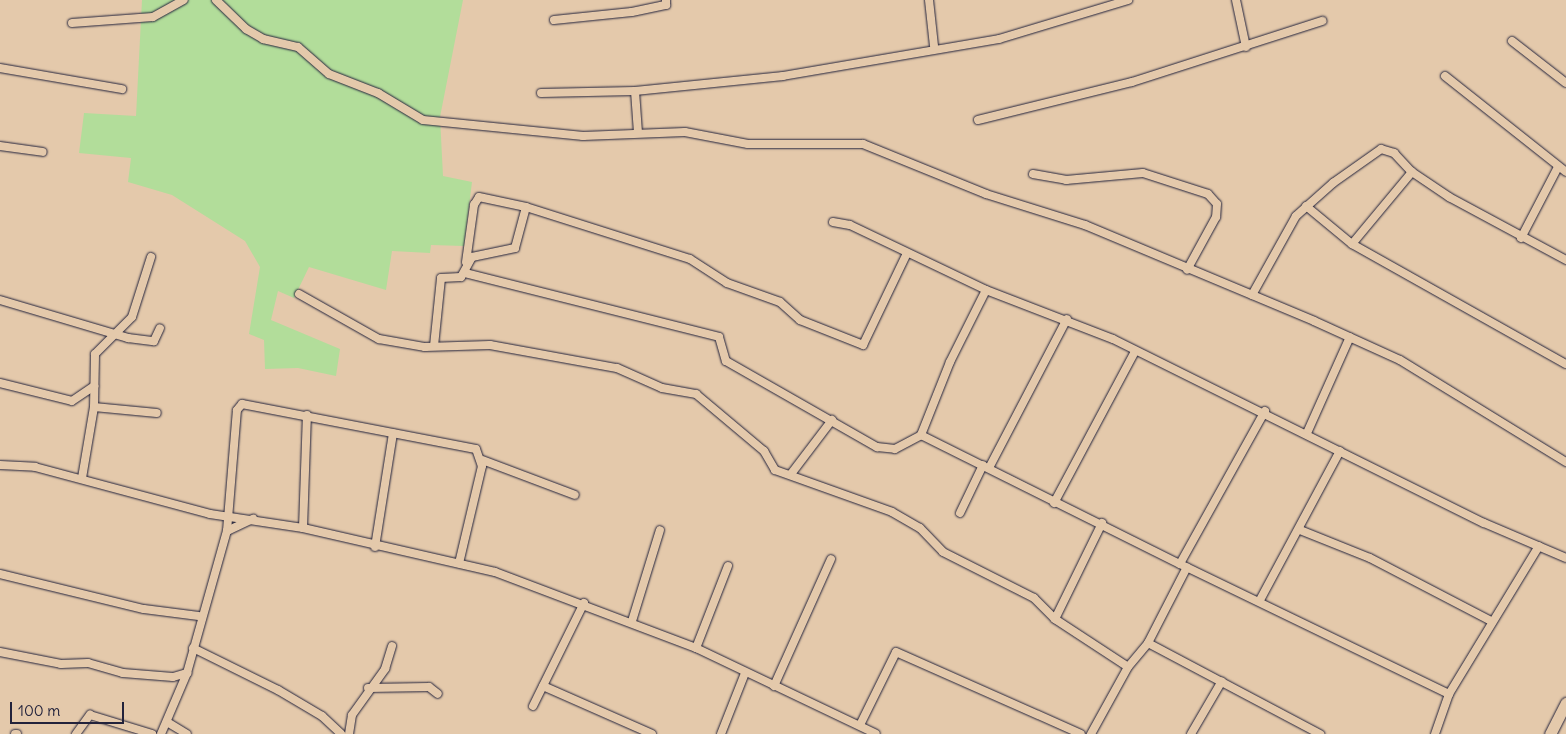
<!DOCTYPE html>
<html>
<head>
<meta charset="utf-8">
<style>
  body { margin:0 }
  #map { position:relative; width:1566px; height:734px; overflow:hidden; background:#e4c9ab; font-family:Delius,sans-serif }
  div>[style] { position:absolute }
  .green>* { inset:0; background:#b2dd9a }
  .roads { filter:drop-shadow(0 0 1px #22223b) drop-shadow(0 0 1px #22223b) }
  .street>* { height:8px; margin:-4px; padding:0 4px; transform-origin:4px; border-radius:4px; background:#e4c9ab }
  .secondary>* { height:11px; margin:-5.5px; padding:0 5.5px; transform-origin:5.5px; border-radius:5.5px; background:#e4c9ab }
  span { translate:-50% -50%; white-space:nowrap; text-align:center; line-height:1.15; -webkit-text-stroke:4px #e4c9ab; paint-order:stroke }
  .scale { position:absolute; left:10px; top:702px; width:114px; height:22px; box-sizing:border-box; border:2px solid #22223b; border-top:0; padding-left:6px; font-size:15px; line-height:18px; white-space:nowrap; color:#22223b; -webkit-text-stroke:4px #e4c9ab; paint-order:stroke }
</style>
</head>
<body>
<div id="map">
  <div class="green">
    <i style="clip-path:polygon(142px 0,463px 0,440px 117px,443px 176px,472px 182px,464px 246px,431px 245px,430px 253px,392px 251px,386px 290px,309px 267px,294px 298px,278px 291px,271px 320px,340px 349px,336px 376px,298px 368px,265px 369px,264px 340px,249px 334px,260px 267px,245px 241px,172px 195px,128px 182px,131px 158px,79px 153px,84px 113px,136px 116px)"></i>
  </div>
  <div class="roads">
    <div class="street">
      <i style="left:216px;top:0;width:42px;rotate:44deg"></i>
      <i style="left:246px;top:29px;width:20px;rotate:30deg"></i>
      <i style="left:263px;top:39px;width:36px;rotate:13deg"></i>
      <i style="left:298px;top:47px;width:41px;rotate:41.1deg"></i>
      <i style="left:329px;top:74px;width:53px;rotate:21.2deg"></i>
      <i style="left:378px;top:93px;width:52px;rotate:31deg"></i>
      <i style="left:423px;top:120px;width:161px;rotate:5.7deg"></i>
      <i style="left:583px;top:136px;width:102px;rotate:-2.2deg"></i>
      <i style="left:685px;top:132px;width:64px;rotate:10.8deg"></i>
      <i style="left:748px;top:144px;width:115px"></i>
      <i style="left:863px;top:144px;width:133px;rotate:22.1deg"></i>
      <i style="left:986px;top:194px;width:104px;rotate:17.4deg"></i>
      <i style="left:1085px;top:225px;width:248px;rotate:22.7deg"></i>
      <i style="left:1314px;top:321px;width:94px;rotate:24.4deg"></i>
      <i style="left:1400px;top:360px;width:195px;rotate:31.6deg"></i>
      <i style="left:929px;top:0;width:46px;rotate:83.8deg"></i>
      <i style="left:1236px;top:0;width:48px;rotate:78deg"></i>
      <i style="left:554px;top:20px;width:78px;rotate:-5.9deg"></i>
      <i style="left:632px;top:12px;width:35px;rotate:-12deg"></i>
      <i style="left:666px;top:5px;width:5px;rotate:-90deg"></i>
      <i style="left:72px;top:23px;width:81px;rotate:-4.2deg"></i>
      <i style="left:153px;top:17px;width:35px;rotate:-29deg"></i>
      <i style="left:1512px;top:41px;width:68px;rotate:37.9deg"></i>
      <i style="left:0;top:68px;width:124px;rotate:9.8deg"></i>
      <i style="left:1445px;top:76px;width:154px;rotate:38.4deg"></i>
      <i style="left:635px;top:91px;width:42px;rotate:85.9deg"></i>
      <i style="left:541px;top:93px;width:94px;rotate:-1.2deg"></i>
      <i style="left:635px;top:91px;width:149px;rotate:-5.8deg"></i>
      <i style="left:783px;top:76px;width:219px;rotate:-9.7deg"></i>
      <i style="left:999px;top:39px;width:135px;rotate:-16.8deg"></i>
      <i style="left:978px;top:120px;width:159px;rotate:-13.9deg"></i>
      <i style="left:1132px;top:82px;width:200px;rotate:-17.8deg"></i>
      <i style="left:0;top:146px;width:43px;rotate:7.9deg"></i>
      <i style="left:1033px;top:174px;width:34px;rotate:10deg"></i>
      <i style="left:1066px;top:180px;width:77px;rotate:-5.2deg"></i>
      <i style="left:1143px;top:173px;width:68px;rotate:17.9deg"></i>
      <i style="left:1208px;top:194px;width:13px;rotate:48deg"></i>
      <i style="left:1217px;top:204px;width:13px;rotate:94deg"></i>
      <i style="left:1216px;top:217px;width:60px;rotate:118.7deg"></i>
      <i style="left:1306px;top:206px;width:60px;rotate:39.6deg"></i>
      <i style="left:1352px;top:244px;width:94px;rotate:-50.2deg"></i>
      <i style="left:1412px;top:172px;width:45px;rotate:34deg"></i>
      <i style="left:1449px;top:197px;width:133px;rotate:28.3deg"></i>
      <i style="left:833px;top:222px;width:17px;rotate:10deg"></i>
      <i style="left:850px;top:225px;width:151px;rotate:25.5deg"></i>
      <i style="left:986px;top:290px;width:136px;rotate:21.1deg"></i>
      <i style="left:1113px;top:339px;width:414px;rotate:26.4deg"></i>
      <i style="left:1484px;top:523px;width:89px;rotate:23.1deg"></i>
      <i style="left:1521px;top:238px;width:80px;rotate:-62.5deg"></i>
      <i style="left:1352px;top:244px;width:245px;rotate:29.3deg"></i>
      <i style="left:466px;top:262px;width:58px;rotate:-82deg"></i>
      <i style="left:474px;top:205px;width:9px;rotate:-58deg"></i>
      <i style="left:479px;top:197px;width:48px;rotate:12deg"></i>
      <i style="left:526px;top:207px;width:172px;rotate:17.6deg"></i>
      <i style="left:690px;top:259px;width:44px;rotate:33deg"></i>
      <i style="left:727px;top:283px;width:56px;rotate:19.7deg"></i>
      <i style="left:780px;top:302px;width:27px;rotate:42deg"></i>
      <i style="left:800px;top:320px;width:68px;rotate:21.6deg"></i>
      <i style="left:863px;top:345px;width:102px;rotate:-64.4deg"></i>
      <i style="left:465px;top:273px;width:262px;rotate:14.1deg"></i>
      <i style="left:719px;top:337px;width:25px;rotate:74deg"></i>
      <i style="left:726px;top:361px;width:174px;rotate:29.7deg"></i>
      <i style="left:877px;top:447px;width:18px;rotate:6deg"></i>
      <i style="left:895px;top:449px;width:30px;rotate:-28deg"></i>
      <i style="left:921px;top:435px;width:79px;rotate:-68.3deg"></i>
      <i style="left:950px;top:362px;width:80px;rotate:-63.4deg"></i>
      <i style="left:299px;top:294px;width:92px;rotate:29.4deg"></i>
      <i style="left:379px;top:339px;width:47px;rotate:9.9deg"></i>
      <i style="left:425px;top:347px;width:65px;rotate:-1.8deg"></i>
      <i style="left:490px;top:345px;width:129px;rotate:10.3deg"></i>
      <i style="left:617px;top:368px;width:49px;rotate:24deg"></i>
      <i style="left:662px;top:388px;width:35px;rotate:10deg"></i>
      <i style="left:696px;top:394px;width:89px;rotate:40deg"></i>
      <i style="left:764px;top:451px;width:22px;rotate:60deg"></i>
      <i style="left:775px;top:470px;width:124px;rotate:19.7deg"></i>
      <i style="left:892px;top:512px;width:32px;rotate:30deg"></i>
      <i style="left:920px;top:528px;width:33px;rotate:46deg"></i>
      <i style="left:943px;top:552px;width:102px;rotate:26.8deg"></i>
      <i style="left:1034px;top:598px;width:30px;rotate:45deg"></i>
      <i style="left:1055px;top:619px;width:87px;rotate:33.3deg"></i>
      <i style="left:1252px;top:295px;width:90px;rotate:-60.9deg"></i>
      <i style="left:1296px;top:216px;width:50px;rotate:-41.7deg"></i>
      <i style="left:1333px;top:183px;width:59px;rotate:-35.3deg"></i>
      <i style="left:1381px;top:149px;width:14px;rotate:17deg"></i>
      <i style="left:1394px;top:153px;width:26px;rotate:47deg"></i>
      <i style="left:0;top:300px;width:134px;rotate:16.5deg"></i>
      <i style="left:128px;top:338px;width:26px;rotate:7deg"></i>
      <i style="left:154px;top:341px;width:14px;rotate:-65deg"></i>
      <i style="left:434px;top:346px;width:68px;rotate:-84.1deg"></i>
      <i style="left:441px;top:278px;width:20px;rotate:-3deg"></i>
      <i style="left:461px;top:277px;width:23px;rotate:-61deg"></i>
      <i style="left:472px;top:257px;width:44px;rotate:-11.8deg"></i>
      <i style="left:515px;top:248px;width:42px;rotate:-75deg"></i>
      <i style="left:0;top:383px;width:74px;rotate:14deg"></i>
      <i style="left:72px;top:401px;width:27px;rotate:-34deg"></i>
      <i style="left:94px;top:407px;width:63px;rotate:5.4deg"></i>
      <i style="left:1265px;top:411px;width:175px;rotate:119.1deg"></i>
      <i style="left:1180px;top:564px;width:299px;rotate:25.8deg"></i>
      <i style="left:1307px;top:433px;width:105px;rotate:-65.9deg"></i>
      <i style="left:921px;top:435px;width:289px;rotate:26.5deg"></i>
      <i style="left:482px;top:460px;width:99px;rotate:20.6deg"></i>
      <i style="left:0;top:465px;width:35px;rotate:3deg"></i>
      <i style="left:35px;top:467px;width:181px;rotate:15deg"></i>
      <i style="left:210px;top:514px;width:94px;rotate:8.6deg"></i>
      <i style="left:303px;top:528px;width:197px;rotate:12.9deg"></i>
      <i style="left:495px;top:572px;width:215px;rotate:20.7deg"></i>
      <i style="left:696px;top:648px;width:199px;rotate:25.5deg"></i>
      <i style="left:989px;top:468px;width:168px;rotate:-62.4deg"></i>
      <i style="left:791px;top:474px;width:68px;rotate:-52.8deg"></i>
      <i style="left:82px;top:478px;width:72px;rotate:-80.4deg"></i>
      <i style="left:94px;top:407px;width:53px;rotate:-88.9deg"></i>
      <i style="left:95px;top:354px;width:52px;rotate:-45deg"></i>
      <i style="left:132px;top:317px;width:63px;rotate:-72.4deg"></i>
      <i style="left:1054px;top:503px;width:172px;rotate:-61.9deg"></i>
      <i style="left:960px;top:513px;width:53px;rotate:-64.4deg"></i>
      <i style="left:303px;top:528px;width:113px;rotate:-88deg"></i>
      <i style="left:1300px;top:530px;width:75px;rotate:21.8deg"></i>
      <i style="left:1370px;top:558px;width:136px;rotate:27.5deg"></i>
      <i style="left:227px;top:531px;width:29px;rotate:-25deg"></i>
      <i style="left:375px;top:547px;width:115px;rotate:-81deg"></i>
      <i style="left:0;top:574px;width:148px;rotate:13.7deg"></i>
      <i style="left:144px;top:609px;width:55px;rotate:7.3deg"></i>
      <i style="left:1260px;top:600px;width:169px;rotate:-61.8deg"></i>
      <i style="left:1055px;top:619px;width:107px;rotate:-63.9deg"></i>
      <i style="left:632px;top:621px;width:95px;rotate:-72.9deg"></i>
      <i style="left:1148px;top:643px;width:195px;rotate:27.9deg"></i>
      <i style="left:193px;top:648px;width:95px;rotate:26.3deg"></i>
      <i style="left:278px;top:690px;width:51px;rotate:30.6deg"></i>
      <i style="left:322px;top:716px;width:26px;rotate:43deg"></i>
      <i style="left:696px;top:648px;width:88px;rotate:-68.7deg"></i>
      <i style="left:0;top:652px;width:62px;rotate:11.1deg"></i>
      <i style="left:61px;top:664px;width:27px;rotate:-2deg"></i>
      <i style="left:88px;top:663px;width:36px;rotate:16deg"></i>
      <i style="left:123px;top:673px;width:50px;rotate:4.6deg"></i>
      <i style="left:173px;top:677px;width:15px;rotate:-16deg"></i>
      <i style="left:187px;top:673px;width:148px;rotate:-74.3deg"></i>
      <i style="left:227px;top:531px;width:121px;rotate:-85.3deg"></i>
      <i style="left:237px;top:410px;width:8px;rotate:-50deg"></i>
      <i style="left:242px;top:404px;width:238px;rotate:10.9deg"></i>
      <i style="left:476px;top:449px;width:18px;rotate:71deg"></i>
      <i style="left:482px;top:466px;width:100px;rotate:103.3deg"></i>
      <i style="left:543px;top:686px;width:119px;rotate:23.8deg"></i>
      <i style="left:774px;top:686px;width:139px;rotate:-65.8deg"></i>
      <i style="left:368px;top:688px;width:61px;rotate:-0.9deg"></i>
      <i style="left:429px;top:687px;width:11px;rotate:38deg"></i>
      <i style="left:533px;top:706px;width:115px;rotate:-63.7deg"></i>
      <i style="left:167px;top:722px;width:23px;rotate:31deg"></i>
      <i style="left:860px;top:725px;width:81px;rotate:-63.7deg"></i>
      <i style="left:896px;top:652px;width:202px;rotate:23.9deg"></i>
      <i style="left:15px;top:734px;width:2px"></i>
      <i style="left:76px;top:734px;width:24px;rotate:-54deg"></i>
      <i style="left:90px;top:715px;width:65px;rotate:17deg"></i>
      <i style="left:161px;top:734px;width:66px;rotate:-66.9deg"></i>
      <i style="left:349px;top:734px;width:19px;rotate:-81deg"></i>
      <i style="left:352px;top:715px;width:57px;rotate:-54.3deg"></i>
      <i style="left:385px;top:669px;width:24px;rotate:-73deg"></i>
      <i style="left:721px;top:734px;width:66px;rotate:-68.5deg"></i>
      <i style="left:1091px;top:734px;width:77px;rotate:-61.1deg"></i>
      <i style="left:1128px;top:667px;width:31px;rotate:-50deg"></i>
      <i style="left:1148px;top:643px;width:85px;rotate:-62.8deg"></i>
      <i style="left:1191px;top:734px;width:61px;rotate:-59.7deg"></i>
      <i style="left:1435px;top:734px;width:42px;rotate:-70.7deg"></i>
      <i style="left:1449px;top:694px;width:173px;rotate:-58.7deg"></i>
    </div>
    <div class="secondary">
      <i style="left:1550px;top:734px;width:35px;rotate:-63deg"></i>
    </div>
  </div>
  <div class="scale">100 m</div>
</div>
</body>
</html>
